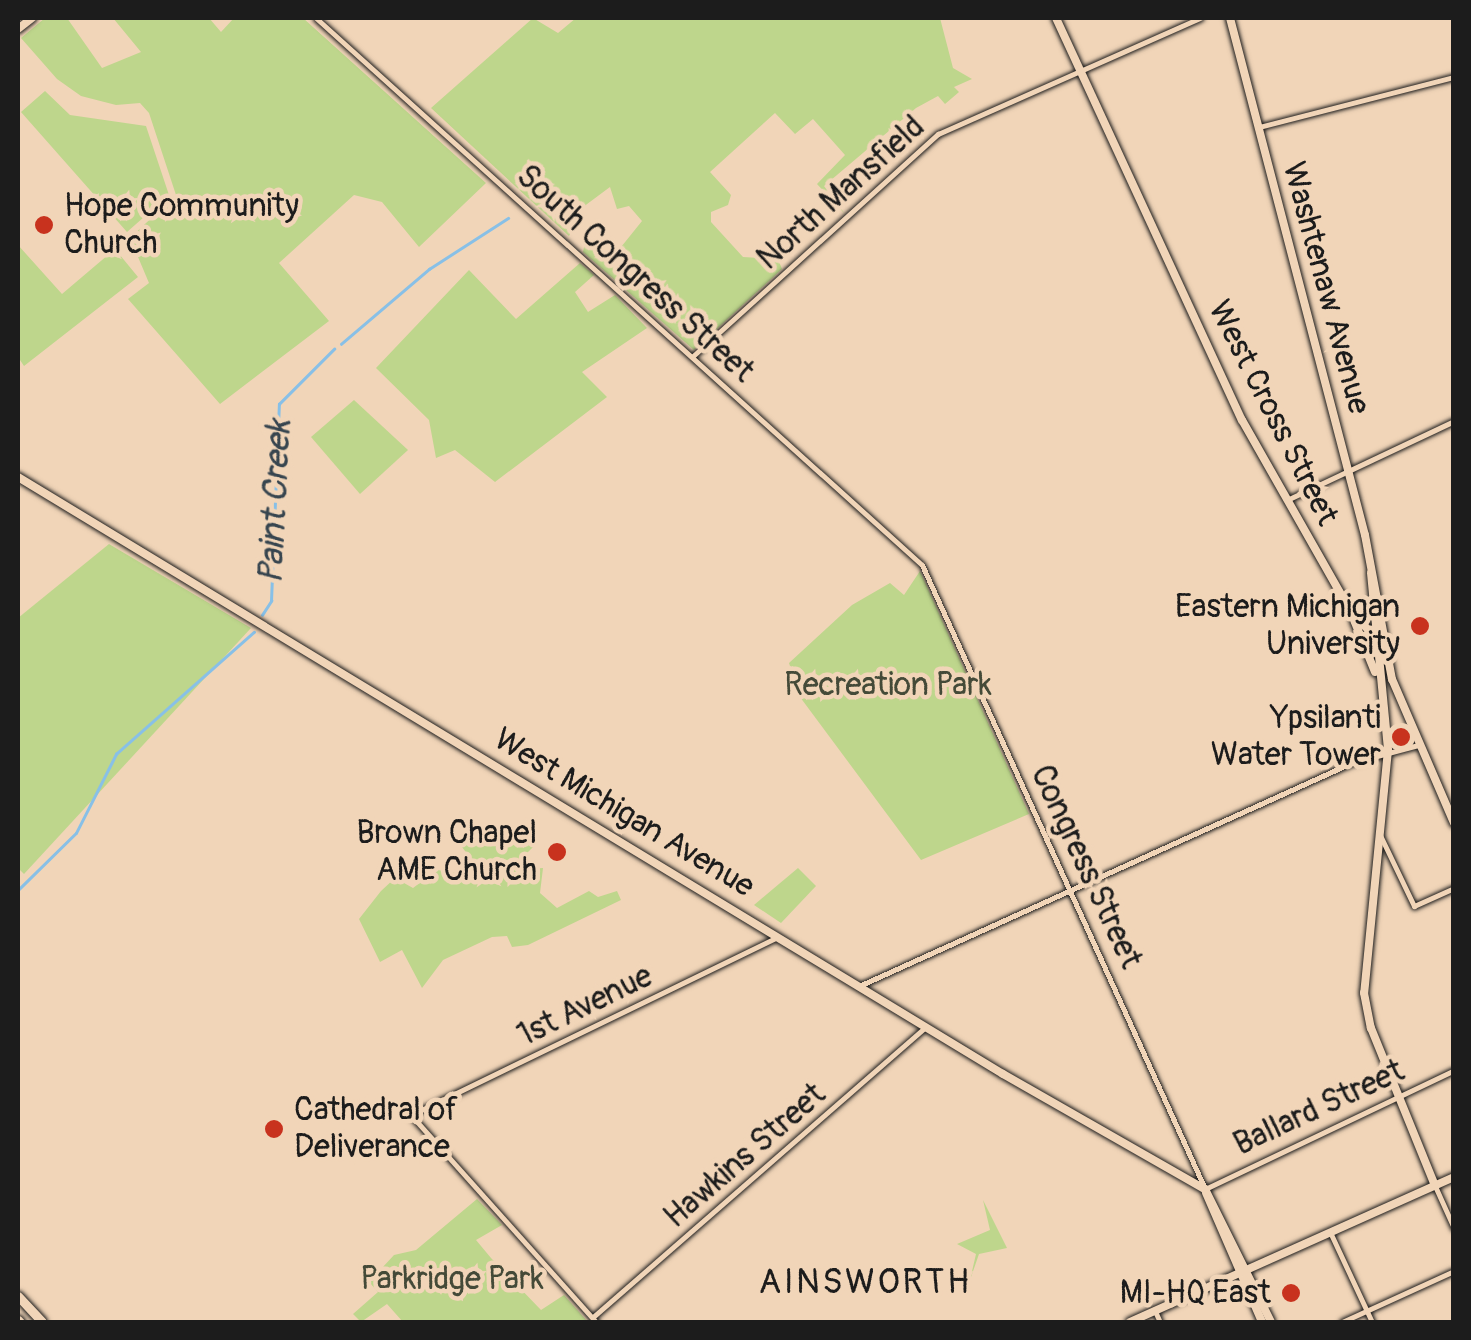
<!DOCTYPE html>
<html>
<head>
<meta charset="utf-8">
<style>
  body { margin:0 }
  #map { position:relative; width:1471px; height:1340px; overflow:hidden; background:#f1d5b8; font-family:Pangolin,sans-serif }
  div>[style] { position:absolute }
  .green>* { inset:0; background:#bed68c }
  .stream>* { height:2.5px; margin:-1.25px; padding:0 1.25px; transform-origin:1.25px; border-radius:1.25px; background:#88c0e7 }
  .roads { filter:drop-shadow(0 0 2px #1c1c1c) drop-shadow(0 0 2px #1c1c1c) }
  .minor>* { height:5px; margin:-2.5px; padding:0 2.5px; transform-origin:2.5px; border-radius:2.5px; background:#f1d5b8 }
  .major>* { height:8px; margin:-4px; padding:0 4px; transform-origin:4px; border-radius:4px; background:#f1d5b8 }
  .highway>* { height:9px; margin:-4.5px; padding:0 4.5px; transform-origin:4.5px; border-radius:4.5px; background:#f1d5b8 }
  .dots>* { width:28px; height:28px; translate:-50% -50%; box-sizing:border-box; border:5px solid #f1d5b8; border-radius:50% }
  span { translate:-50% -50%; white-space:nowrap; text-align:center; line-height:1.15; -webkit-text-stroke:9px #f1d5b8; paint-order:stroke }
  .street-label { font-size:32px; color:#1c1c1c }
  .poi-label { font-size:32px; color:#1c1c1c }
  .left { translate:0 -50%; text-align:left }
  .right { translate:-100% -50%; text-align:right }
  .park-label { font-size:32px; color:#444a38 }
  .water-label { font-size:35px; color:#37454f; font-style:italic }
  .neighbourhood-label { font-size:35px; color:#1c1c1c; letter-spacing:2.5px }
  .frame { position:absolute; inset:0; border:20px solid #1c1c1c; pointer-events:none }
</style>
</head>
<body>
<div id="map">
  <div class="green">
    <i style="clip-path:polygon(45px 18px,67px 18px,102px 68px,141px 52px,113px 18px,209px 18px,221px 32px,234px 18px,303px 18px,486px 183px,419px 247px,382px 202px,354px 195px,279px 263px,329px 321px,220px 404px,128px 299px,149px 283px,130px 238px,176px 195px,149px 113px,140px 103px,116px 105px,81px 96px,57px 79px,21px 38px)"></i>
    <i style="clip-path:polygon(533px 18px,558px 33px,576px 18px,940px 18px,953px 68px,972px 79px,954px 87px,959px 92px,945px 104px,938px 96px,916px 108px,824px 186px,845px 214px,817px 184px,845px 155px,813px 119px,795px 134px,775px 113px,710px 172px,731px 195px,728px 205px,711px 212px,711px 222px,743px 257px,778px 259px,782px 269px,694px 350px,583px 252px,585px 242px,609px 262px,642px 221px,629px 206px,617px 209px,610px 187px,575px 213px,579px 219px,569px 236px,431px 108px)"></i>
    <i style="clip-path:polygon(45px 91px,70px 115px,146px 126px,169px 195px,127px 232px,21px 112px)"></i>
    <i style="clip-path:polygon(18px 245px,62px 294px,115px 249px,138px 277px,24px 366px,18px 357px)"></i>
    <i style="clip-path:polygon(580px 263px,594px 275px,575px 292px,588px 312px,615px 295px,647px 328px,582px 372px,607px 397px,495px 482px,455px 450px,436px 458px,429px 420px,376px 368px,469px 270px,516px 319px)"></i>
    <i style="clip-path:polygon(354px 400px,408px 450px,360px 494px,311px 437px)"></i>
    <i style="clip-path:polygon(109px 544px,251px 628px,24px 874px,18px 868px,18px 618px)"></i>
    <i style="clip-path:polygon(920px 571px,1029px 814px,921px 860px,800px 697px,789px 663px,852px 605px,890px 583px,904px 595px)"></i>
    <i style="clip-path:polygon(520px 831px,538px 831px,536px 844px,521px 859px,526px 869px,543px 868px,540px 893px,557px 908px,589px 891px,598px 897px,617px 891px,621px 900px,528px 945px,512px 947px,507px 936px,492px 937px,443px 960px,422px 988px,402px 950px,380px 962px,359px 919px,381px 891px,395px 878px,413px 888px,437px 870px,461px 873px,471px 859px,459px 843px,484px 838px,505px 848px)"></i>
    <i style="clip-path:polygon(798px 868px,816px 886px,781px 923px,754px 905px)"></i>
    <i style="clip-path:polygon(477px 1199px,502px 1225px,476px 1240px,491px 1258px,541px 1310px,564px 1295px,588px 1322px,403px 1322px,387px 1304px,361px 1322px,353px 1314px,378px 1292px,369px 1282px,394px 1255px,416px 1250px)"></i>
    <i style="clip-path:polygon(983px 1200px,1007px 1248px,979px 1254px,970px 1280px,976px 1254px,957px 1244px,990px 1230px)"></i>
  </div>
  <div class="stream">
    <i style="left:341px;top:344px;width:116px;rotate:-40.4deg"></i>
    <i style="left:429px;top:269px;width:94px;rotate:-32.8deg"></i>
    <i style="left:262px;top:615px;width:17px;rotate:-57deg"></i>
    <i style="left:271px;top:601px;width:197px;rotate:-87.7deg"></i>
    <i style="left:279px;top:404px;width:78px;rotate:-45deg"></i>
    <i style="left:18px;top:890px;width:81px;rotate:-44.5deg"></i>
    <i style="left:76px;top:833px;width:89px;rotate:-63.1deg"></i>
    <i style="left:116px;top:754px;width:184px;rotate:-41.5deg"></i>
  </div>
  <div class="roads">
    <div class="minor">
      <i style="left:316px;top:18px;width:816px;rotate:42.07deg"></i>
      <i style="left:922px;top:565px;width:685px;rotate:65.6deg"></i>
      <i style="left:1205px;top:1189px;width:276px;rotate:-25.5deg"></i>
      <i style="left:1259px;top:127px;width:201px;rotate:-14.4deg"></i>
      <i style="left:693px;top:356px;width:331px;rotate:-42.2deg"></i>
      <i style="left:938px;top:134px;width:287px;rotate:-23.9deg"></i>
      <i style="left:1287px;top:500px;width:185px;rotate:-25.3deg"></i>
      <i style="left:1380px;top:835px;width:79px;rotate:64.4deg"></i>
      <i style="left:1414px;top:906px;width:44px;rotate:-24.2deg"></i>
      <i style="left:859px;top:986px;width:540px;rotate:-24.38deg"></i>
      <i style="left:1351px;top:763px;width:69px;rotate:-15deg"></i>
      <i style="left:1435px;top:1186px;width:46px;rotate:65.7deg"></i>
      <i style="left:1330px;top:1232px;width:99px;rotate:65deg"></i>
      <i style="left:1155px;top:1311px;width:12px;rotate:66deg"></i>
      <i style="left:593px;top:1317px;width:442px;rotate:-41.1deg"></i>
      <i style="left:596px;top:1322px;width:278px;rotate:-131.8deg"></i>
      <i style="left:411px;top:1115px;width:408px;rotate:-25.9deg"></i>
      <i style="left:1342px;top:1322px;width:123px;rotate:-24.5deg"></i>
    </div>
    <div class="major">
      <i style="left:1056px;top:18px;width:443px;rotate:65.2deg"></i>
      <i style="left:1242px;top:420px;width:221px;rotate:60.4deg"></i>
      <i style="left:1351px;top:612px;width:46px;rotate:45.9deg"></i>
      <i style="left:1230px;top:18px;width:534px;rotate:75.37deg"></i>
      <i style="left:1365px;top:535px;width:147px;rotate:79.4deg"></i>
      <i style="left:1392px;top:679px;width:157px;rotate:66.7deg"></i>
      <i style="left:18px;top:29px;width:18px;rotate:-38deg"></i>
      <i style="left:18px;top:477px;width:1152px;rotate:31.22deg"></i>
      <i style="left:1003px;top:1074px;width:232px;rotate:29.7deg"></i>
      <i style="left:1205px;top:1189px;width:148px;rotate:63.6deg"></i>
      <i style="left:1371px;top:573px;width:178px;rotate:84.5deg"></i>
      <i style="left:1388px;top:750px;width:244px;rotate:95.6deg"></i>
      <i style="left:1364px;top:993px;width:36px;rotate:79deg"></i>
      <i style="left:1371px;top:1028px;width:170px;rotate:67.9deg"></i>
      <i style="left:1354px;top:620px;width:56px;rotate:68deg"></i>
      <i style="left:1206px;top:1193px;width:141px;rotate:66.5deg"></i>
      <i style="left:1130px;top:1322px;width:355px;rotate:-24.1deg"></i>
    </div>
    <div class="highway">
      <i style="left:18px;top:1296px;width:35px;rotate:47deg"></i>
      <i style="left:18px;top:1320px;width:3px;rotate:45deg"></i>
    </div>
  </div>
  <div class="dots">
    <i style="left:44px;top:225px;background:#c8321e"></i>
    <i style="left:1420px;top:626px;background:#c8321e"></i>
    <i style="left:1401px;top:737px;background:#c8321e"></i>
    <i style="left:557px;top:852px;background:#c8321e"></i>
    <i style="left:274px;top:1129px;background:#c8321e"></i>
    <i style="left:1291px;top:1293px;background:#c8321e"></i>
  </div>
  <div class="street-label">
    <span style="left:841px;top:193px;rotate:-42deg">North Mansfield</span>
    <span style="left:635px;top:274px;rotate:42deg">South Congress Street</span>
    <span style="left:1326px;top:288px;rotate:75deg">Washtenaw Avenue</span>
    <span style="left:1273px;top:413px;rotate:63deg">West Cross Street</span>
    <span style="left:624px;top:813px;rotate:31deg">West Michigan Avenue</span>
    <span style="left:1086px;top:867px;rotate:65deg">Congress Street</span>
    <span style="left:585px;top:1006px;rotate:-26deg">1st Avenue</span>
    <span style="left:1319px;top:1108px;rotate:-25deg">Ballard Street</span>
    <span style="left:745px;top:1156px;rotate:-41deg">Hawkins Street</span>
  </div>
  <div class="poi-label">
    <span class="left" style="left:64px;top:225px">Hope Community<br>Church</span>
    <span class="right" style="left:1400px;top:626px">Eastern Michigan<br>University</span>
    <span class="right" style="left:1381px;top:737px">Ypsilanti<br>Water Tower</span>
    <span class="right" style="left:537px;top:852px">Brown Chapel<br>AME Church</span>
    <span class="left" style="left:294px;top:1129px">Cathedral of<br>Deliverance</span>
    <span class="right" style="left:1271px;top:1293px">MI-HQ East</span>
  </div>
  <div class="park-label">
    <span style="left:888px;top:685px">Recreation Park</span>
    <span style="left:452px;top:1279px">Parkridge Park</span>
  </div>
  <div class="water-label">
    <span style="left:275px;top:502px;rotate:-87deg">Paint Creek</span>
  </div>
  <div class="neighbourhood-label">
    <span style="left:865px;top:1282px">AINSWORTH</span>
  </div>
  <div class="frame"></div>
</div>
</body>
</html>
